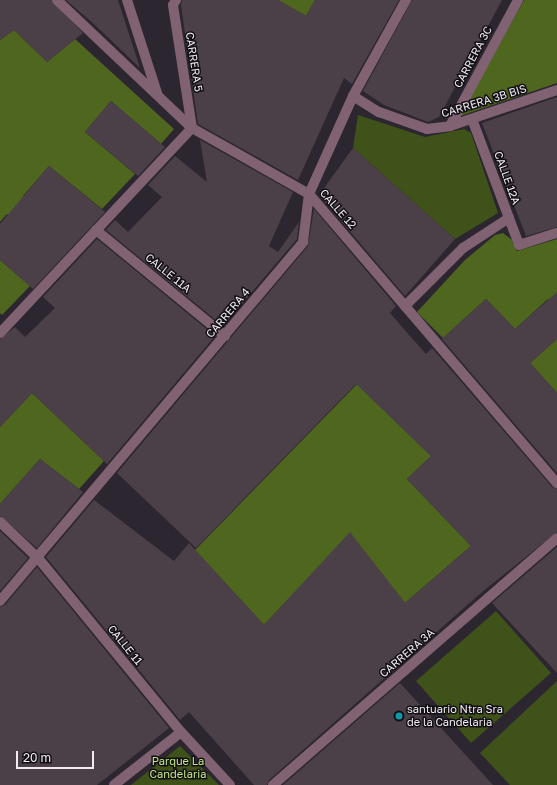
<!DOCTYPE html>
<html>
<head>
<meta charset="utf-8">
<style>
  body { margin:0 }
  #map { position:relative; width:557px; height:785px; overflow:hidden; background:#2c2630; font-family:"Golos Text",sans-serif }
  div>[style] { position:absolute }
  .green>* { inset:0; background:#3f5219 }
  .forest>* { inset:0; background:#4e661e }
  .building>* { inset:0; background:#4c4048 }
  .minor>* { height:10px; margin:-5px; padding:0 5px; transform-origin:5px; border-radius:5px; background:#806272 }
  .dots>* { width:11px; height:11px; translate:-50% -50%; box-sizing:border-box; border:2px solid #131015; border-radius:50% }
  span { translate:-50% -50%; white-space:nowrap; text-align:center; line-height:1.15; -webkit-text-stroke:3px #131015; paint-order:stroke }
  .street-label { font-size:11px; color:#f0ebf2 }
  .poi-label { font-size:11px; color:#f0ebf2 }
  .left { translate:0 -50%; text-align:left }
  .park-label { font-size:11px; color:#c1e683 }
  .scale { position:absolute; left:16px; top:751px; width:78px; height:18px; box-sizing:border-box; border:2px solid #f0ebf2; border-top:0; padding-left:5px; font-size:12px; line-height:14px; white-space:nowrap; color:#f0ebf2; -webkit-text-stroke:3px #131015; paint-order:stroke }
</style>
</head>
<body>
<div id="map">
  <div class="green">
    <i style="clip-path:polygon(358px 115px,425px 137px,464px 129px,471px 133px,498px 213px,455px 239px,353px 148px)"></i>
    <i style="clip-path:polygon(496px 611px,551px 673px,471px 743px,416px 681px)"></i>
    <i style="clip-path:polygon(557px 681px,557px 785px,510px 785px,480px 753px)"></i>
    <i style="clip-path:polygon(180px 746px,219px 785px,131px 785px)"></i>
  </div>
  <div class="forest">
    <i style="clip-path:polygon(278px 0,315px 0,306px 16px)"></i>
    <i style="clip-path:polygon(524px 0,557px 0,557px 83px,460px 116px)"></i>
    <i style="clip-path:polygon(14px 30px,47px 62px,75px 39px,174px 129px,161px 144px,111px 101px,85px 132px,135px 174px,102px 209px,49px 166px,23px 196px,73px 239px,57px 256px,7px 214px,0 222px,0 40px)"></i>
    <i style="clip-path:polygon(503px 233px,511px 239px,517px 251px,557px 239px,557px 308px,548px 299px,515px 329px,486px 299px,443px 338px,417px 312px,465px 260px,495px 235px)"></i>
    <i style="clip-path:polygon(0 260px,30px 286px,2px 315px,0 313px)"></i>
    <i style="clip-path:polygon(557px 339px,557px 393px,530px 363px)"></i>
    <i style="clip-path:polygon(357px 384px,431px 456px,407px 479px,471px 546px,405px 603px,350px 533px,264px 625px,195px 550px)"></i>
    <i style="clip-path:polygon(32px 393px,104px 461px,79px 489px,40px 459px,0 504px,0 427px)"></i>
  </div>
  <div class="building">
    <i style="clip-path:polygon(0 0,51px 0,83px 33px,47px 62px,14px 30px,0 40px)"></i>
    <i style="clip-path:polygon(66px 0,118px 0,140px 68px,94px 24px)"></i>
    <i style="clip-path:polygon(182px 0,278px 0,306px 16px,315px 0,399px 0,352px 84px,344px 78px,298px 180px,198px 124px,181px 5px)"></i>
    <i style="clip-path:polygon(412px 0,502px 0,439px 117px,428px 122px,384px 105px,363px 91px)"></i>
    <i style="clip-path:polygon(557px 97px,557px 227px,526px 236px,482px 123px)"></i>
    <i style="clip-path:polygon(111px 101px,165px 147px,138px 176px,85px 132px)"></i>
    <i style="clip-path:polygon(200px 140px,293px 192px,269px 246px,278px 252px,299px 222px,297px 239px,223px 326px,106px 230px,115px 220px,128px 232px,162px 197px,148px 185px,175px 156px,207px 182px)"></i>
    <i style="clip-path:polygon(353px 148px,455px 239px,405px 296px,319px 195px)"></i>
    <i style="clip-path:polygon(49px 166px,105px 212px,33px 289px,0 260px,0 224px)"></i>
    <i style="clip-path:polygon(314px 209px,396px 306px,390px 313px,409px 335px,426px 354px,432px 348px,552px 487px,557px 489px,557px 532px,482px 592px,269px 780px,267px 785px,254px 785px,189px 712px,180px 720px,46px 557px,94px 500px,174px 561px,189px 543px,264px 625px,350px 532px,405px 603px,471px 546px,407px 479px,431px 456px,356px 384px,196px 548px,117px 473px,308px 246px)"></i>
    <i style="clip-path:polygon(97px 239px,215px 336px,107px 464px,32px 393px,0 427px,0 339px,15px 327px,25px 337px,55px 308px,43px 297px)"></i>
    <i style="clip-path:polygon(557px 292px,557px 339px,530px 363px,557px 393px,557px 473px,442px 339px,486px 299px,515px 329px)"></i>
    <i style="clip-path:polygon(40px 459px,83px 492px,37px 548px,0 516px,0 504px)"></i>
    <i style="clip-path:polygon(0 531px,28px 558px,0 591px)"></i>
    <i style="clip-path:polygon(557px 547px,557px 673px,492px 603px)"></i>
    <i style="clip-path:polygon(37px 567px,169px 728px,97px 785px,0 785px,0 607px,5px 605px)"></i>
    <i style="clip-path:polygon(400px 683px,493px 785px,283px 785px)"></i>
  </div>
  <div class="minor">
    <i style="left:57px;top:0;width:186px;rotate:43.5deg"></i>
    <i style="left:192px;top:128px;width:134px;rotate:29.4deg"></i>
    <i style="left:309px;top:194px;width:381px;rotate:49.4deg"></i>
    <i style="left:127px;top:0;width:98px;rotate:72.1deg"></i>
    <i style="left:353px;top:96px;width:31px;rotate:32deg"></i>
    <i style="left:379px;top:112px;width:51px;rotate:19.5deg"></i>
    <i style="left:427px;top:129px;width:23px;rotate:-7deg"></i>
    <i style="left:450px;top:126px;width:113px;rotate:-18.6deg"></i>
    <i style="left:472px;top:119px;width:134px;rotate:69.5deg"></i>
    <i style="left:519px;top:245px;width:40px;rotate:-18deg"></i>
    <i style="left:450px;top:126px;width:143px;rotate:-61.6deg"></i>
    <i style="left:96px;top:230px;width:167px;rotate:39.4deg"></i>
    <i style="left:405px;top:306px;width:82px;rotate:-45deg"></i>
    <i style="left:463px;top:248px;width:55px;rotate:-33.1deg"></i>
    <i style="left:0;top:333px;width:281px;rotate:-46.9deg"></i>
    <i style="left:192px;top:128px;width:124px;rotate:-98.8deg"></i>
    <i style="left:173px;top:5px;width:6px;rotate:-59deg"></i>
    <i style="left:0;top:522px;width:52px;rotate:43.5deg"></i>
    <i style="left:38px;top:558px;width:225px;rotate:50.6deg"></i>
    <i style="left:181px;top:732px;width:72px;rotate:47.2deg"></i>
    <i style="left:0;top:601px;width:470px;rotate:-49.8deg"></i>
    <i style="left:303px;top:242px;width:48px;rotate:-82.9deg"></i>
    <i style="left:309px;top:194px;width:107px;rotate:-65.8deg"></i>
    <i style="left:353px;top:96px;width:110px;rotate:-61.1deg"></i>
    <i style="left:114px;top:785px;width:85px;rotate:-38.3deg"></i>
    <i style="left:273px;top:785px;width:376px;rotate:-41deg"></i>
  </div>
  <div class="dots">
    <i style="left:399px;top:716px;background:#0f9aa8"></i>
  </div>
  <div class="street-label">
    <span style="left:473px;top:57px;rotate:-62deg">CARRERA 3C</span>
    <span style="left:194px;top:62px;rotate:81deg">CARRERA 5</span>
    <span style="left:484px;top:101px;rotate:-17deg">CARRERA 3B BIS</span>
    <span style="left:507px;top:178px;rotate:70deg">CALLE 12A</span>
    <span style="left:338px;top:209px;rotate:49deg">CALLE 12</span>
    <span style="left:168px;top:273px;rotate:39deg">CALLE 11A</span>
    <span style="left:228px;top:313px;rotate:-50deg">CARRERA 4</span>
    <span style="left:125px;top:645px;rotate:51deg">CALLE 11</span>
    <span style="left:407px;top:653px;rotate:-41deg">CARRERA 3A</span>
  </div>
  <div class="poi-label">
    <span class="left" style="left:407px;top:716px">santuario Ntra Sra<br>de la Candelaria</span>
  </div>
  <div class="park-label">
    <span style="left:178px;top:768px">Parque La<br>Candelaria</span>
  </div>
  <div class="scale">20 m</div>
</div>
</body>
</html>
